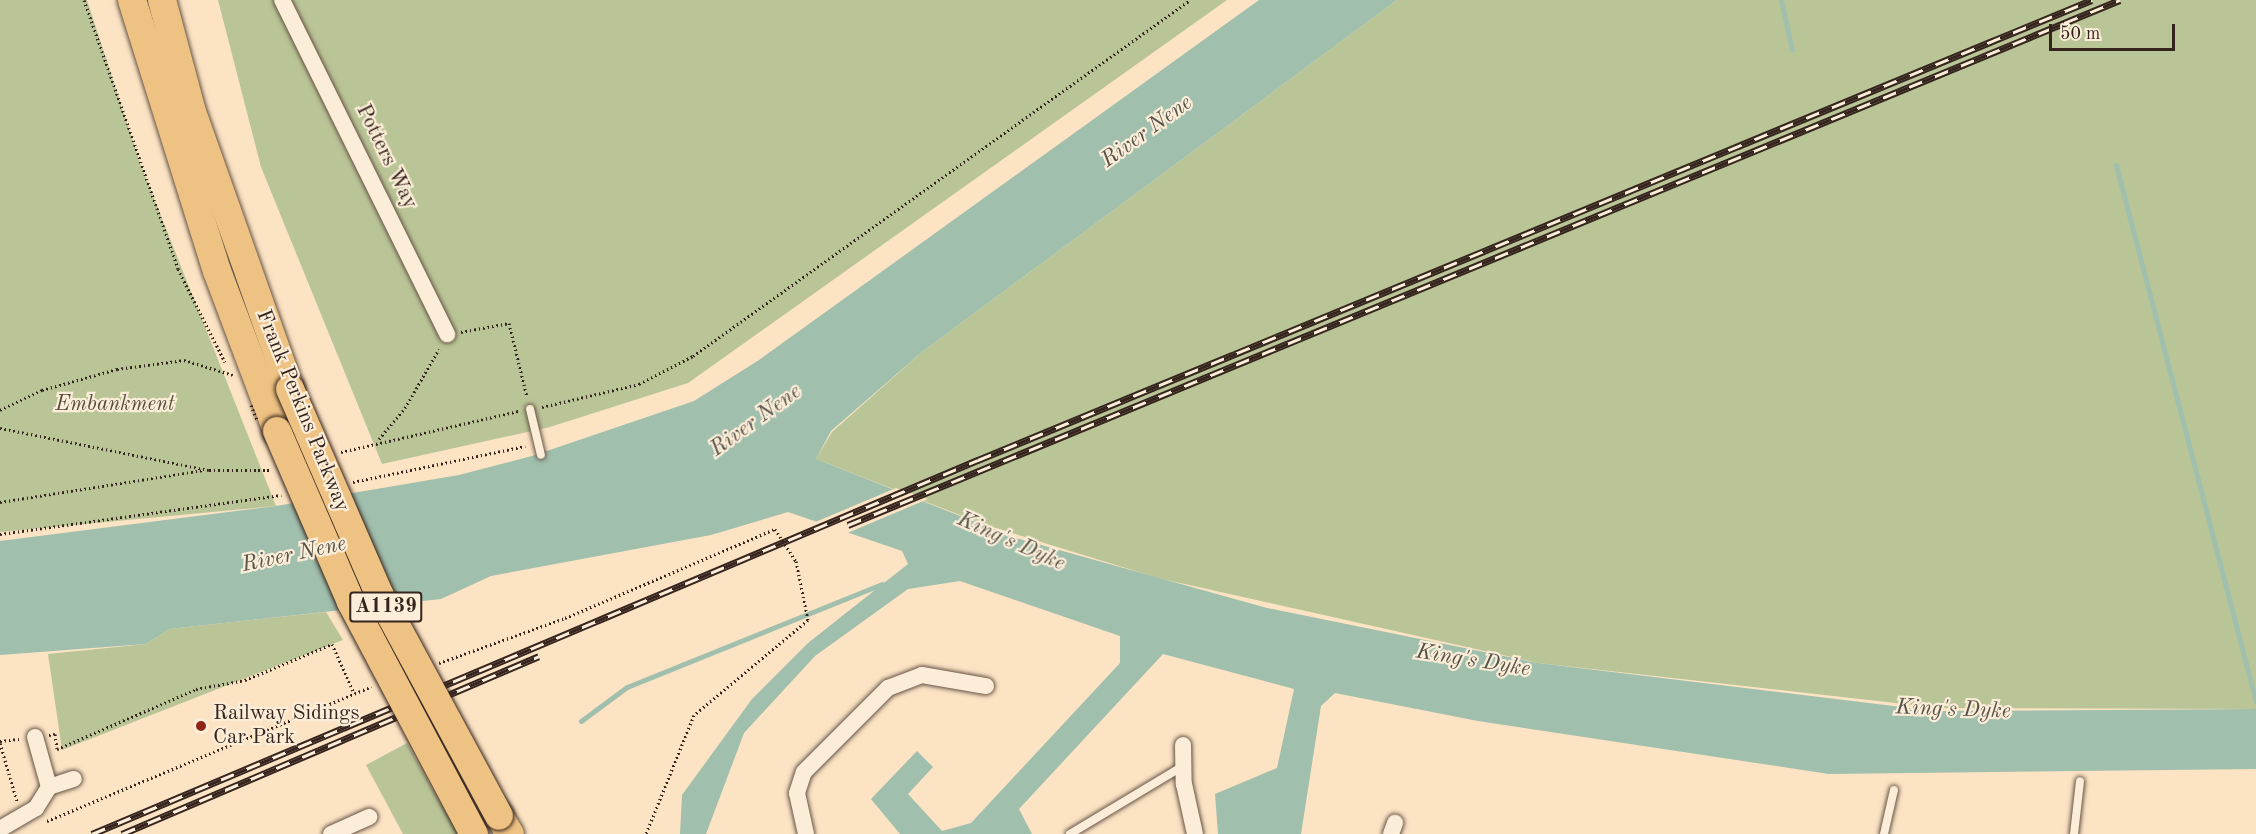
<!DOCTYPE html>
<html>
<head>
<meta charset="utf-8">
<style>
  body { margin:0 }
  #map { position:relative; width:2256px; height:834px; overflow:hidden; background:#fbe3c3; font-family:"Old Standard TT",serif }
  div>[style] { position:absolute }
  .green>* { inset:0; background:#bac597 }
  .water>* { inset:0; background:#a0bfad }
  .pier>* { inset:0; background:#fbe3c3 }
  .stream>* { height:5px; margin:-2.5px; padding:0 2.5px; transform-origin:2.5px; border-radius:2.5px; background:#a0bfad }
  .path>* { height:3px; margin-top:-1.5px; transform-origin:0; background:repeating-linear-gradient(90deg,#35241e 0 1.5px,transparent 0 4.5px) }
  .roads { filter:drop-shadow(0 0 2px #665447) drop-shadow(0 0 2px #665447) }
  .service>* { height:8px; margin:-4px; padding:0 4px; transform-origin:4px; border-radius:4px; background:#fcedd8 }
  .minor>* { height:16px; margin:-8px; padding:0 8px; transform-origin:8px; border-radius:8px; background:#fcedd8 }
  .trunk>* { height:28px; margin:-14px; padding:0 14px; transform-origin:14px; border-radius:14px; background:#eec282 }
  .rail>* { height:7px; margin-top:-3.5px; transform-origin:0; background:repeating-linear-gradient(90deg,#fcedd8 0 14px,#35241e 0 28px); box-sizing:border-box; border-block:2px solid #35241e }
  .path-bridge>* { height:3px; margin-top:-1.5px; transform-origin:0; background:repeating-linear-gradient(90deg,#35241e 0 1.5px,transparent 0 4.5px) }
  .bridges { filter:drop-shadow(0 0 2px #35241e) drop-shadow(0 0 2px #35241e) }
  .trunk-bridge>* { height:28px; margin:-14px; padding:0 14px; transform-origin:14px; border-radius:14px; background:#eec282 }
  .dots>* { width:16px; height:16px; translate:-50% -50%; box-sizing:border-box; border:3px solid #fcedd8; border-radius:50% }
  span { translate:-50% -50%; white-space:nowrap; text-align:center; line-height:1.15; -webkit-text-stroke:4.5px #fcedd8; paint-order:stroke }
  .shield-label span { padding:2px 4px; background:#fcedd8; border:2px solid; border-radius:4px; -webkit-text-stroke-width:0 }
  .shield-label { font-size:20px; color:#35241e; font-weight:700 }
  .street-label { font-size:21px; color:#35241e }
  .park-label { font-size:21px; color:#564c3c; font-style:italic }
  .poi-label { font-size:21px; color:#35241e }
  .left { translate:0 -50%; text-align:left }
  .water-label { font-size:22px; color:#555249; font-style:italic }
  .scale { position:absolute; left:2049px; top:24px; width:126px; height:27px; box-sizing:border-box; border:3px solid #35241e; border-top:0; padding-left:8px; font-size:18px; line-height:21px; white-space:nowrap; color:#35241e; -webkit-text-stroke:4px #fcedd8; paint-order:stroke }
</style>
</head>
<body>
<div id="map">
  <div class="green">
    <i style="clip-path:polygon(0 0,87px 0,140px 163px,276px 506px,0 532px)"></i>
    <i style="clip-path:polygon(218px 0,1227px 0,688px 383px,550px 427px,382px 464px,261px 167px)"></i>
    <i style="clip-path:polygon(1397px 0,2256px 0,2256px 709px,1940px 708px,1538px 663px,1158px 578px,983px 524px,816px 459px,832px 432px,922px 352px)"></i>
    <i style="clip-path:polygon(326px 612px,343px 640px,62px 750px,48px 654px,146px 644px,169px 629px)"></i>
    <i style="clip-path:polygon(407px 743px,436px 796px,459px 834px,403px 834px,366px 765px)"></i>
  </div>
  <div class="water">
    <i style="clip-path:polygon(1259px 0,1397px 0,922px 352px,831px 431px,816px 459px,1016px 538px,1267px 608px,1538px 663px,1935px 711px,2256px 709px,2256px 769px,1829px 774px,1478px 721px,1335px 693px,1321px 706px,1301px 834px,1218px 834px,1215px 794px,1277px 768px,1294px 689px,1163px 654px,1019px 809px,1032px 834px,900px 834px,871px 799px,917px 751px,933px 767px,908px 794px,942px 831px,971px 823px,1120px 663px,1120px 636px,960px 581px,908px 589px,815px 656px,744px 733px,706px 834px,680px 834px,682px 795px,752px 699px,808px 643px,908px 564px,902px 551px,788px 512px,711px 535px,491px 576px,441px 599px,169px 629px,146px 644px,0 655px,0 541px,276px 506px,459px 475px,532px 456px,694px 401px,759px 360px)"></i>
  </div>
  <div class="pier">
    <i style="clip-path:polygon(896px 488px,928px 499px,845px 534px,813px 523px)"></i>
  </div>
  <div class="stream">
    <i style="left:1781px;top:0;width:51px;rotate:77.6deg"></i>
    <i style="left:2116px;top:165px;width:555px;rotate:75.39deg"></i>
    <i style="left:581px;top:721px;width:57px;rotate:-36.5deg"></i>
    <i style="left:627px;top:687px;width:275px;rotate:-22deg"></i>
  </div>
  <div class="path">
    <i style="left:84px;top:0;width:285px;rotate:70.7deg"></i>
    <i style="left:178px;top:269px;width:104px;rotate:63.2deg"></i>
    <i style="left:461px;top:332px;width:49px;rotate:-10.6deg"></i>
    <i style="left:509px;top:323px;width:76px;rotate:76.3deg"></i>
    <i style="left:542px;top:407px;width:100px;rotate:-13.3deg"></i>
    <i style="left:639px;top:384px;width:61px;rotate:-27.4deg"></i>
    <i style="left:693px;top:356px;width:611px;rotate:-35.61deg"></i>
    <i style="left:0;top:410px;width:47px;rotate:-25.5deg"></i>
    <i style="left:42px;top:390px;width:78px;rotate:-15.6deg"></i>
    <i style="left:117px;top:369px;width:68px;rotate:-7.7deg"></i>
    <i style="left:184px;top:360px;width:51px;rotate:17deg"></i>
    <i style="left:0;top:428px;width:213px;rotate:11.4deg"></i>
    <i style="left:209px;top:470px;width:62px"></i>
    <i style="left:379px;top:439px;width:40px;rotate:-50deg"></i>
    <i style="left:405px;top:408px;width:68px;rotate:-60deg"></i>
    <i style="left:341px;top:452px;width:182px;rotate:-13deg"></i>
    <i style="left:353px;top:482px;width:176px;rotate:-11.8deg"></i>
    <i style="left:0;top:502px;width:206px;rotate:-8.9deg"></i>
    <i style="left:0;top:534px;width:284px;rotate:-7.9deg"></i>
    <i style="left:439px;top:663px;width:134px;rotate:-19.7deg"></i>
    <i style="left:565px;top:618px;width:228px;rotate:-23deg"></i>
    <i style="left:775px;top:529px;width:38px;rotate:57deg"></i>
    <i style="left:796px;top:561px;width:60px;rotate:78.5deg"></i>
    <i style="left:808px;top:620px;width:148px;rotate:140.2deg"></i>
    <i style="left:694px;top:715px;width:128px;rotate:112deg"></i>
    <i style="left:49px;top:735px;width:6px;rotate:-9deg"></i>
    <i style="left:55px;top:734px;width:15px;rotate:82deg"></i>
    <i style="left:57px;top:749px;width:151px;rotate:-23.3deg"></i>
    <i style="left:196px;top:689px;width:50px;rotate:-10.4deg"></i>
    <i style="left:245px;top:680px;width:94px;rotate:-22.5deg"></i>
    <i style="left:332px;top:644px;width:54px;rotate:65.8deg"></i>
    <i style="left:0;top:741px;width:19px;rotate:-6deg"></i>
    <i style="left:0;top:743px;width:60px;rotate:73.7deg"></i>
    <i style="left:47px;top:821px;width:351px;rotate:-22.5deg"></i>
  </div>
  <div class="roads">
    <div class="service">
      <i style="left:530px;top:409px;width:47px;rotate:76.6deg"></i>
      <i style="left:1070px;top:834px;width:132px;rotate:-31deg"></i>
      <i style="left:1884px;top:834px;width:45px;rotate:-77.2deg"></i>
      <i style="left:2074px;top:834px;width:53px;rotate:-83.5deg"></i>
    </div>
    <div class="minor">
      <i style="left:282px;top:0;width:373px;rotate:63.7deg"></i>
      <i style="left:1183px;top:745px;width:39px;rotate:89deg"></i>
      <i style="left:1184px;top:784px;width:51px;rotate:77.6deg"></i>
      <i style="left:49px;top:787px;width:26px;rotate:-18deg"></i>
      <i style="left:0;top:829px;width:42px;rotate:-30.3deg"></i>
      <i style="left:36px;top:808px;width:25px;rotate:-58deg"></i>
      <i style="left:49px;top:787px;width:52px;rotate:-105.6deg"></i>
      <i style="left:331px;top:834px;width:42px;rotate:-24.1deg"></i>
      <i style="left:806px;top:834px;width:42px;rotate:-102.4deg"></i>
      <i style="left:797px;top:793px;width:22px;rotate:-72deg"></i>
      <i style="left:804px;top:772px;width:119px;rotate:-45deg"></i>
      <i style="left:888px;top:688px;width:36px;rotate:-21deg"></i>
      <i style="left:922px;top:675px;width:65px;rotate:9.8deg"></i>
      <i style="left:1391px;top:834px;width:12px;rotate:-70deg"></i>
    </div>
    <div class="trunk">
      <i style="left:132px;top:0;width:284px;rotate:72.6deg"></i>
      <i style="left:217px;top:271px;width:171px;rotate:69.4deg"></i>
      <i style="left:162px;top:0;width:116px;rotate:75deg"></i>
      <i style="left:192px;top:112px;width:294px;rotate:70.5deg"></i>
      <i style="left:499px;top:816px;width:21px;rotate:59deg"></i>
    </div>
  </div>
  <div class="rail">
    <i style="left:848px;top:525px;width:1376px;rotate:-22.43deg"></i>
    <i style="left:92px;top:834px;width:962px;rotate:-22.89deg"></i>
    <i style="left:978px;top:460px;width:1205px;rotate:-22.44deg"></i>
    <i style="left:122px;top:834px;width:453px;rotate:-23.1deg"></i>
  </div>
  <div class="path-bridge">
    <i style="left:251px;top:405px;width:16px;rotate:68deg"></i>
  </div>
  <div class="bridges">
    <div class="trunk-bridge">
      <i style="left:290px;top:389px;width:223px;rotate:66.5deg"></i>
      <i style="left:379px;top:594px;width:252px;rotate:61.6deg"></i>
      <i style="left:277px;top:431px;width:186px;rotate:66.6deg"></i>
      <i style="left:351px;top:602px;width:263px;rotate:62.1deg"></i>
    </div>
  </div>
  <div class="dots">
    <i style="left:201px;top:726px;background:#8f2418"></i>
  </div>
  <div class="shield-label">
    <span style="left:386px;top:607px">A1139</span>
  </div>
  <div class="street-label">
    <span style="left:386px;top:157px;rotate:64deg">Potters Way</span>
    <span style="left:302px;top:411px;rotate:68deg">Frank Perkins Parkway</span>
  </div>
  <div class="park-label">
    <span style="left:115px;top:405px">Embankment</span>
  </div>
  <div class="poi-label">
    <span class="left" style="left:213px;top:726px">Railway Sidings<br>Car Park</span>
  </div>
  <div class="water-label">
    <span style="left:1147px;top:132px;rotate:-36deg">River Nene</span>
    <span style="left:756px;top:421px;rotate:-36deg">River Nene</span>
    <span style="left:1011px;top:542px;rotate:24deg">King's Dyke</span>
    <span style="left:294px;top:555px;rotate:-12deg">River Nene</span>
    <span style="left:1473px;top:661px;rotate:9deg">King's Dyke</span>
    <span style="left:1953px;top:710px;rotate:2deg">King's Dyke</span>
  </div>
  <div class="scale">50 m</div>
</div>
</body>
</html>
